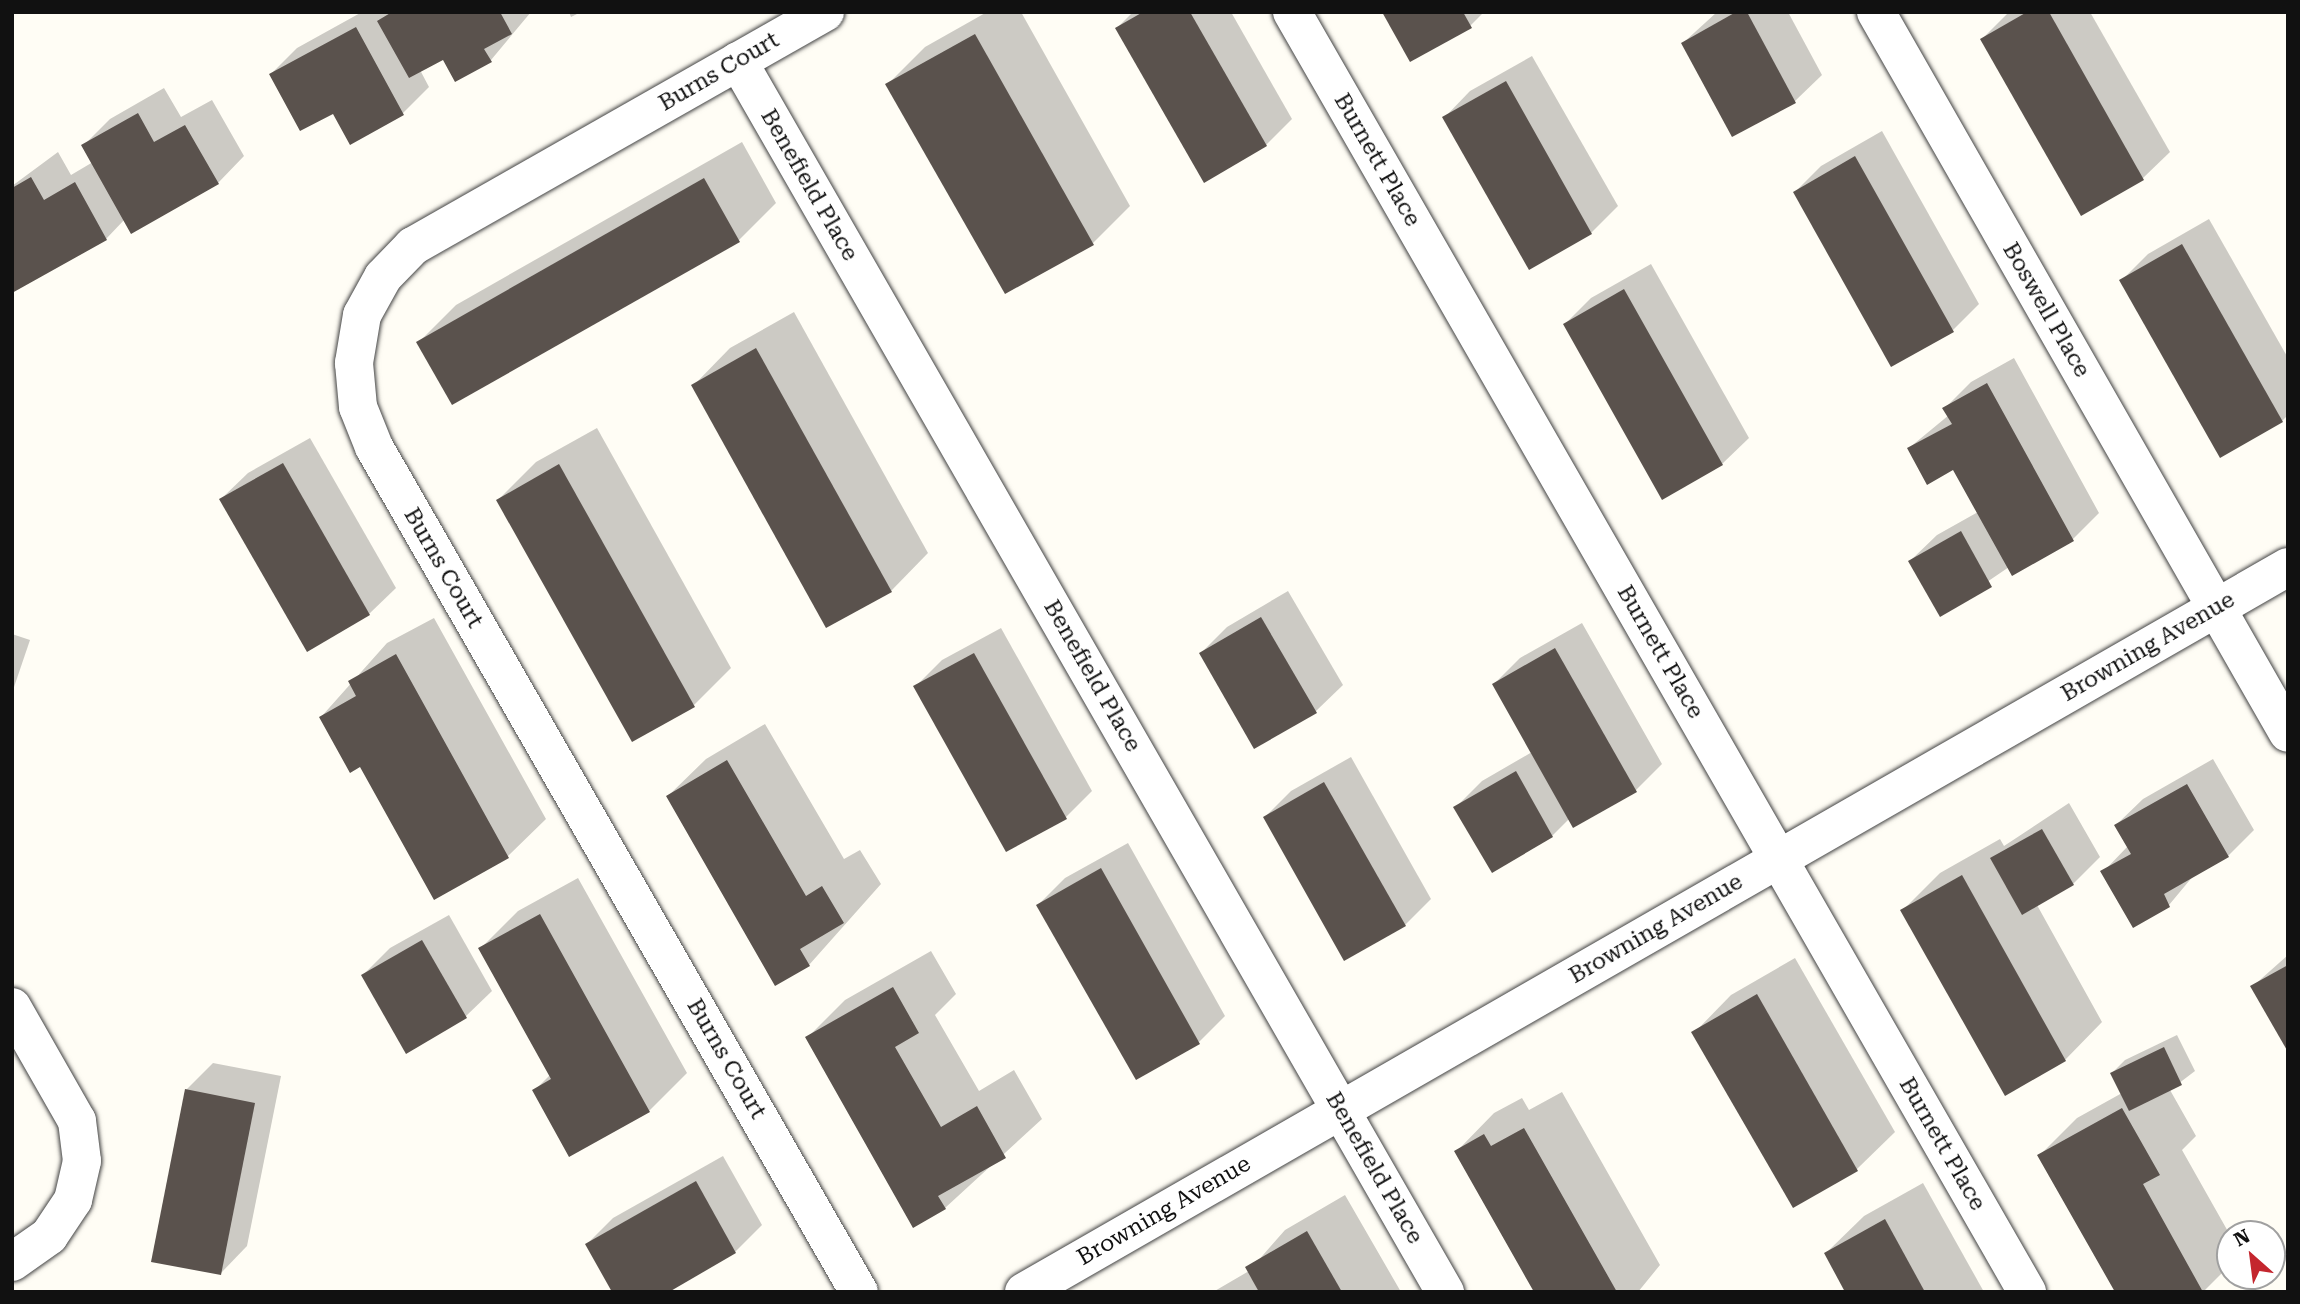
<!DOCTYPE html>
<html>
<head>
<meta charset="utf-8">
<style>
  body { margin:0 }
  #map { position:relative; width:2300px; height:1304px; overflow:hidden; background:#fffdf5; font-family:"Roboto Serif",serif }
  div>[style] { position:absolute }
  .shadow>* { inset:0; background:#0003 }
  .building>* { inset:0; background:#5a524d }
  .roads { filter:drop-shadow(0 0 2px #444) drop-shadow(0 0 2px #444) }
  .street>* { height:38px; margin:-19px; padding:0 19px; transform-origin:19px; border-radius:19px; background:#fff }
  span { translate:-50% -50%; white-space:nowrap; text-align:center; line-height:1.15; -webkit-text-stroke:7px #fff; paint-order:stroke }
  .street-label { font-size:23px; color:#111 }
  .frame { position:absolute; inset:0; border:14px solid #111; pointer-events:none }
  .north { position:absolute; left:2216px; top:1220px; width:70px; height:70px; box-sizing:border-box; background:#fff; border:2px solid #a0a0a0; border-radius:50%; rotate:332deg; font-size:19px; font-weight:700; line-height:28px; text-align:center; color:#111 }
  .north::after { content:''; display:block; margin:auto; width:24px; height:32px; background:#c4262e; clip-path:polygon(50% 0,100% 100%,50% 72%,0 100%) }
</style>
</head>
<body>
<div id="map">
  <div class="shadow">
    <i style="clip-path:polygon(362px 12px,531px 12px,491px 60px,443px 57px,420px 70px,429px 87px,403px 113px,333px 111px,271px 74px,297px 48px)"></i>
    <i style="clip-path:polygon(569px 12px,581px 12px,571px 17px)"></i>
    <i style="clip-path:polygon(987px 12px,1021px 12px,1130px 206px,1093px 243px,888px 84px,925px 47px)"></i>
    <i style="clip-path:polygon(1133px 12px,1231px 12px,1292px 119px,1266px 145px,1117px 28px)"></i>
    <i style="clip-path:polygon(1384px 12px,1484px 12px,1470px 26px)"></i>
    <i style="clip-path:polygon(1717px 12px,1788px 12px,1822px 75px,1795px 101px,1733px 134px,1683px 43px)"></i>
    <i style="clip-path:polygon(2009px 12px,2090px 12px,2170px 152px,2143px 178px,2081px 213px,1982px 39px)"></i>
    <i style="clip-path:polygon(1532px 56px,1618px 206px,1591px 233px,1529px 268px,1444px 118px,1470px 91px)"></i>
    <i style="clip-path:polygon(164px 88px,181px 117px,212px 100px,244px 156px,218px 183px,125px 219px,106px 239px,12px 291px,12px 186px,58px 152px,71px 175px,93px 162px,83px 146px,110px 119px)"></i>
    <i style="clip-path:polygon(1882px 131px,1979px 304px,1953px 330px,1795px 192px,1821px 166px)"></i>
    <i style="clip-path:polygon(742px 142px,776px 203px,739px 240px,419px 342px,456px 305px)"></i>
    <i style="clip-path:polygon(2209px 219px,2288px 358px,2288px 415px,2282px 421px,2122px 280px,2148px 254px)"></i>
    <i style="clip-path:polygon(1651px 264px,1749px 438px,1722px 464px,1565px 324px,1591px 298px)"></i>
    <i style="clip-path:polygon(794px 312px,928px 553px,891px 591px,693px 386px,730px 348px)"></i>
    <i style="clip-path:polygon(2014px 358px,2099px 513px,2073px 539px,2009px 567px,1940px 614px,1910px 561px,1937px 535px,1978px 512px,1954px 468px,1909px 448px,1949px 415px,1945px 408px,1971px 382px)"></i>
    <i style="clip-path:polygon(597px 428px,731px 668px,694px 705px,498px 500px,536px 462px)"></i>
    <i style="clip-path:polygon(310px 438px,396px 588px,369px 614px,221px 499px,248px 473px)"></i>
    <i style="clip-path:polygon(1288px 591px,1343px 685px,1316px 711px,1255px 746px,1201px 653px,1227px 627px)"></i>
    <i style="clip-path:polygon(434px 618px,546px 819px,508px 856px,435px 897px,361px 765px,321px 717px,387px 643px)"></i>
    <i style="clip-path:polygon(1582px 623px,1662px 764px,1636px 790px,1570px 818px,1552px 836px,1456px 807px,1482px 781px,1532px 752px,1494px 684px,1520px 658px)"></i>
    <i style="clip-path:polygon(1001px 628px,1092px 791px,1066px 817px,1007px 850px,915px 687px,942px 660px)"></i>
    <i style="clip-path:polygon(12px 634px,30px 640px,12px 693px)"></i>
    <i style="clip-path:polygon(765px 724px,844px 859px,860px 850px,881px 884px,809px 965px,668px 796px,706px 759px)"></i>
    <i style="clip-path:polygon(1351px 757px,1431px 899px,1405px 925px,1265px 817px,1291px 791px)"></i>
    <i style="clip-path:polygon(2213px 759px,2254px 830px,2228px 856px,2194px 875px,2169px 905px,2134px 926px,2103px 872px,2128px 846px,2116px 825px,2143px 799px)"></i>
    <i style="clip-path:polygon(2069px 803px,2100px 857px,2073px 884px,2037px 905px,2102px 1022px,2065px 1060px,1902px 911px,1940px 873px,2000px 839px,2004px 846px)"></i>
    <i style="clip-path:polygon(1128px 843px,1225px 1016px,1199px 1042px,1038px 905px,1065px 878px)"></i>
    <i style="clip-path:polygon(578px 878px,687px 1073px,649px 1111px,570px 1155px,534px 1091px,551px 1074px,481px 948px,518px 911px)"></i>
    <i style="clip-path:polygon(449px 915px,492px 991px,465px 1017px,363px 975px,390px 948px)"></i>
    <i style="clip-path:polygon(931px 951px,956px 994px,935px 1015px,979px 1091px,1014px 1070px,1042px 1119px,945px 1208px,807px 1038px,845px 1000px)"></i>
    <i style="clip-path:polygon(2288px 955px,2288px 1049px,2252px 987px)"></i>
    <i style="clip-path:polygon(1795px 958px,1895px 1132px,1857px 1169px,1793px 1205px,1694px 1033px,1731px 995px)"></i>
    <i style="clip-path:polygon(2177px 1035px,2195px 1071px,2170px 1090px,2196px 1136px,2182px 1150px,2230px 1235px,2230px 1265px,2203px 1292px,2116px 1292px,2040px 1155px,2077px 1118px,2122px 1093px,2112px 1073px,2125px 1060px)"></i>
    <i style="clip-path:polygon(213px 1063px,281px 1076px,247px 1246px,221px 1273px,186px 1090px)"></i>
    <i style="clip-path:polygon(1562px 1092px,1660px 1265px,1638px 1292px,1536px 1292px,1457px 1151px,1494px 1113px,1522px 1098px,1529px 1110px)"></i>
    <i style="clip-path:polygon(723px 1156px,762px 1225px,735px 1252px,665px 1292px,587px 1244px,613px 1218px)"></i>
    <i style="clip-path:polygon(1923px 1183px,1984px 1292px,1848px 1292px,1826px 1253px,1864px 1216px)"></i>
    <i style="clip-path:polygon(1345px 1195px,1401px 1292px,1213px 1292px,1249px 1271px,1285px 1230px)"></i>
  </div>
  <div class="building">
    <i style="clip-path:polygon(392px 12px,500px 12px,512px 34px,484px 49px,492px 62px,455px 82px,443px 60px,409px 78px,377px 21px)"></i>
    <i style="clip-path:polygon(1143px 12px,1190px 12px,1267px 146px,1204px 183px,1115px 28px)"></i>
    <i style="clip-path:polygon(1382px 12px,1463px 12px,1472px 28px,1410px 62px)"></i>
    <i style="clip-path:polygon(1736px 12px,1747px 12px,1796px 103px,1732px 137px,1681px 43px)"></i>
    <i style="clip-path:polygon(2027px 12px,2049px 12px,2144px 180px,2081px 216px,1980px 39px)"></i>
    <i style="clip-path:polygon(356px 27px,404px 115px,350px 145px,333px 114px,300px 131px,269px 74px)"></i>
    <i style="clip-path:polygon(975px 34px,1094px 245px,1005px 294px,885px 84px)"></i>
    <i style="clip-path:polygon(1506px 81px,1592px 234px,1529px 270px,1442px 117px)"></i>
    <i style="clip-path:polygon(138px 113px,154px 142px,185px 125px,219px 184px,131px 234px,81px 145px)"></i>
    <i style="clip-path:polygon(1855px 156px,1954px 332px,1891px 367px,1793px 192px)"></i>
    <i style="clip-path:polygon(31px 177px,44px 200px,75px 182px,107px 240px,12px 293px,12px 188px)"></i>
    <i style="clip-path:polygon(704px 178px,740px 242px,452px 405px,416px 342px)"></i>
    <i style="clip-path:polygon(2182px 244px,2283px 422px,2220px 458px,2119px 280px)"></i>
    <i style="clip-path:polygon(1624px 289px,1723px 465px,1662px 500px,1563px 324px)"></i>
    <i style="clip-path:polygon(756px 348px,892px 592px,826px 628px,691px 385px)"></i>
    <i style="clip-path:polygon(1987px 383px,2074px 541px,2012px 576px,1953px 470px,1927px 485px,1907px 448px,1952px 424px,1942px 408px)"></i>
    <i style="clip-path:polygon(283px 463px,370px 615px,307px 652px,219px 499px)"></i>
    <i style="clip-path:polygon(559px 464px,695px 707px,632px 742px,496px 500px)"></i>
    <i style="clip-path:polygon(1961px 531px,1992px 587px,1940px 617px,1908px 561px)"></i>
    <i style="clip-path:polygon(1261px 617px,1317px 713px,1254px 749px,1199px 653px)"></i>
    <i style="clip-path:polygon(1555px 648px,1637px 792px,1573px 828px,1492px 684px)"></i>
    <i style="clip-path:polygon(974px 653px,1067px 819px,1006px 852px,913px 686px)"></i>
    <i style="clip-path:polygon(396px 654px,509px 858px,434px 900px,360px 767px,350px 773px,319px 717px,356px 696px,348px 681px)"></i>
    <i style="clip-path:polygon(727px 760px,806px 896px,822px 886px,844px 923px,800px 949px,810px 966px,775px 986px,666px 796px)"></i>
    <i style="clip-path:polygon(1516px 771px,1553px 837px,1492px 873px,1453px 807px)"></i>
    <i style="clip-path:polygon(1324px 782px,1406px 926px,1344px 961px,1263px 817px)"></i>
    <i style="clip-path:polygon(2187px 784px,2229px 857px,2164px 894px,2170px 907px,2133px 928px,2100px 871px,2131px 854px,2114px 825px)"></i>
    <i style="clip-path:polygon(2042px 829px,2074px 885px,2022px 915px,1990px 858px)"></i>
    <i style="clip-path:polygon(1101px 868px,1200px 1044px,1136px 1080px,1036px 905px)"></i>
    <i style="clip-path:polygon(1962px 875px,2066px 1061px,2005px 1096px,1900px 910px)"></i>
    <i style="clip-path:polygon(540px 914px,650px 1112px,569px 1157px,532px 1090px,551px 1079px,478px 948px)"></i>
    <i style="clip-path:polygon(422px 940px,467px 1018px,406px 1054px,361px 975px)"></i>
    <i style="clip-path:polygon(2288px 965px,2288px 1052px,2250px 986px)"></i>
    <i style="clip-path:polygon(893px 987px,919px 1033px,895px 1047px,941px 1127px,977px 1106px,1006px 1158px,938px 1196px,946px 1209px,913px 1228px,805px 1037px)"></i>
    <i style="clip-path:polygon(1757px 994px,1858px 1171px,1793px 1208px,1691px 1032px)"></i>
    <i style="clip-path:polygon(2164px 1047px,2182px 1085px,2129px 1111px,2110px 1073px)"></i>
    <i style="clip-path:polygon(185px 1089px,255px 1103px,221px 1275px,151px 1262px)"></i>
    <i style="clip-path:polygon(2122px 1108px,2160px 1175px,2143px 1184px,2203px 1292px,2115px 1292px,2037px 1155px)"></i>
    <i style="clip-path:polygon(1524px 1128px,1617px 1292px,1534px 1292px,1454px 1151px,1484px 1134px,1491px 1146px)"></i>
    <i style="clip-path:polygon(696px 1181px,736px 1253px,669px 1292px,612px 1292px,585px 1244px)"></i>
    <i style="clip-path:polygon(1885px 1219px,1925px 1292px,1845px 1292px,1824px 1253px)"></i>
    <i style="clip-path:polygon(1307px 1231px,1342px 1292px,1259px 1292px,1245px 1267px)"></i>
  </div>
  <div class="roads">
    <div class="street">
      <i style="left:825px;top:12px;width:474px;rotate:150.4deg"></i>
      <i style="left:413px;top:246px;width:43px;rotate:134.1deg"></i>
      <i style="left:383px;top:277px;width:43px;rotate:118.9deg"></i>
      <i style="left:362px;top:315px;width:49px;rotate:99.5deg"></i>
      <i style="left:354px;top:363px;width:44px;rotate:84.8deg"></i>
      <i style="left:358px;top:407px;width:43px;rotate:68.2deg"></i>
      <i style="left:374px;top:447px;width:974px;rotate:60.15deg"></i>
      <i style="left:1292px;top:12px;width:1476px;rotate:60.13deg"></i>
      <i style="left:1876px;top:12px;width:830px;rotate:60.26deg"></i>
      <i style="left:738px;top:61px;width:1420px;rotate:60.13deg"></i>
      <i style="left:12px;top:1007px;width:131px;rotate:60.3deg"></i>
      <i style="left:77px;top:1121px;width:40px;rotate:82.9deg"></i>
      <i style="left:82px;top:1161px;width:40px;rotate:103deg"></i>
      <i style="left:73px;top:1200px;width:43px;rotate:123.7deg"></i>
      <i style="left:49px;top:1236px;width:45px;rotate:144.9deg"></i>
      <i style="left:1024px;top:1292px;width:1457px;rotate:-29.84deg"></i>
    </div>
  </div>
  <div class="street-label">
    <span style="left:719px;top:72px;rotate:-30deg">Burns Court</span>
    <span style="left:1377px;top:160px;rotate:60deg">Burnett Place</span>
    <span style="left:809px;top:185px;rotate:60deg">Benefield Place</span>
    <span style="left:2046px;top:310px;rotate:60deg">Boswell Place</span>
    <span style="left:443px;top:568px;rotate:60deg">Burns Court</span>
    <span style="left:2148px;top:647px;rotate:-30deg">Browning Avenue</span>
    <span style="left:1660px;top:652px;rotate:60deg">Burnett Place</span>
    <span style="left:1092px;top:676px;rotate:60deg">Benefield Place</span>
    <span style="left:1656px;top:929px;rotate:-30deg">Browning Avenue</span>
    <span style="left:726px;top:1059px;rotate:60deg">Burns Court</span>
    <span style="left:1942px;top:1144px;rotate:60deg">Burnett Place</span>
    <span style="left:1374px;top:1168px;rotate:60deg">Benefield Place</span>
    <span style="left:1164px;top:1211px;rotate:-30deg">Browning Avenue</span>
  </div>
  <div class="frame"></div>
  <div class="north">N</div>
</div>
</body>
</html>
